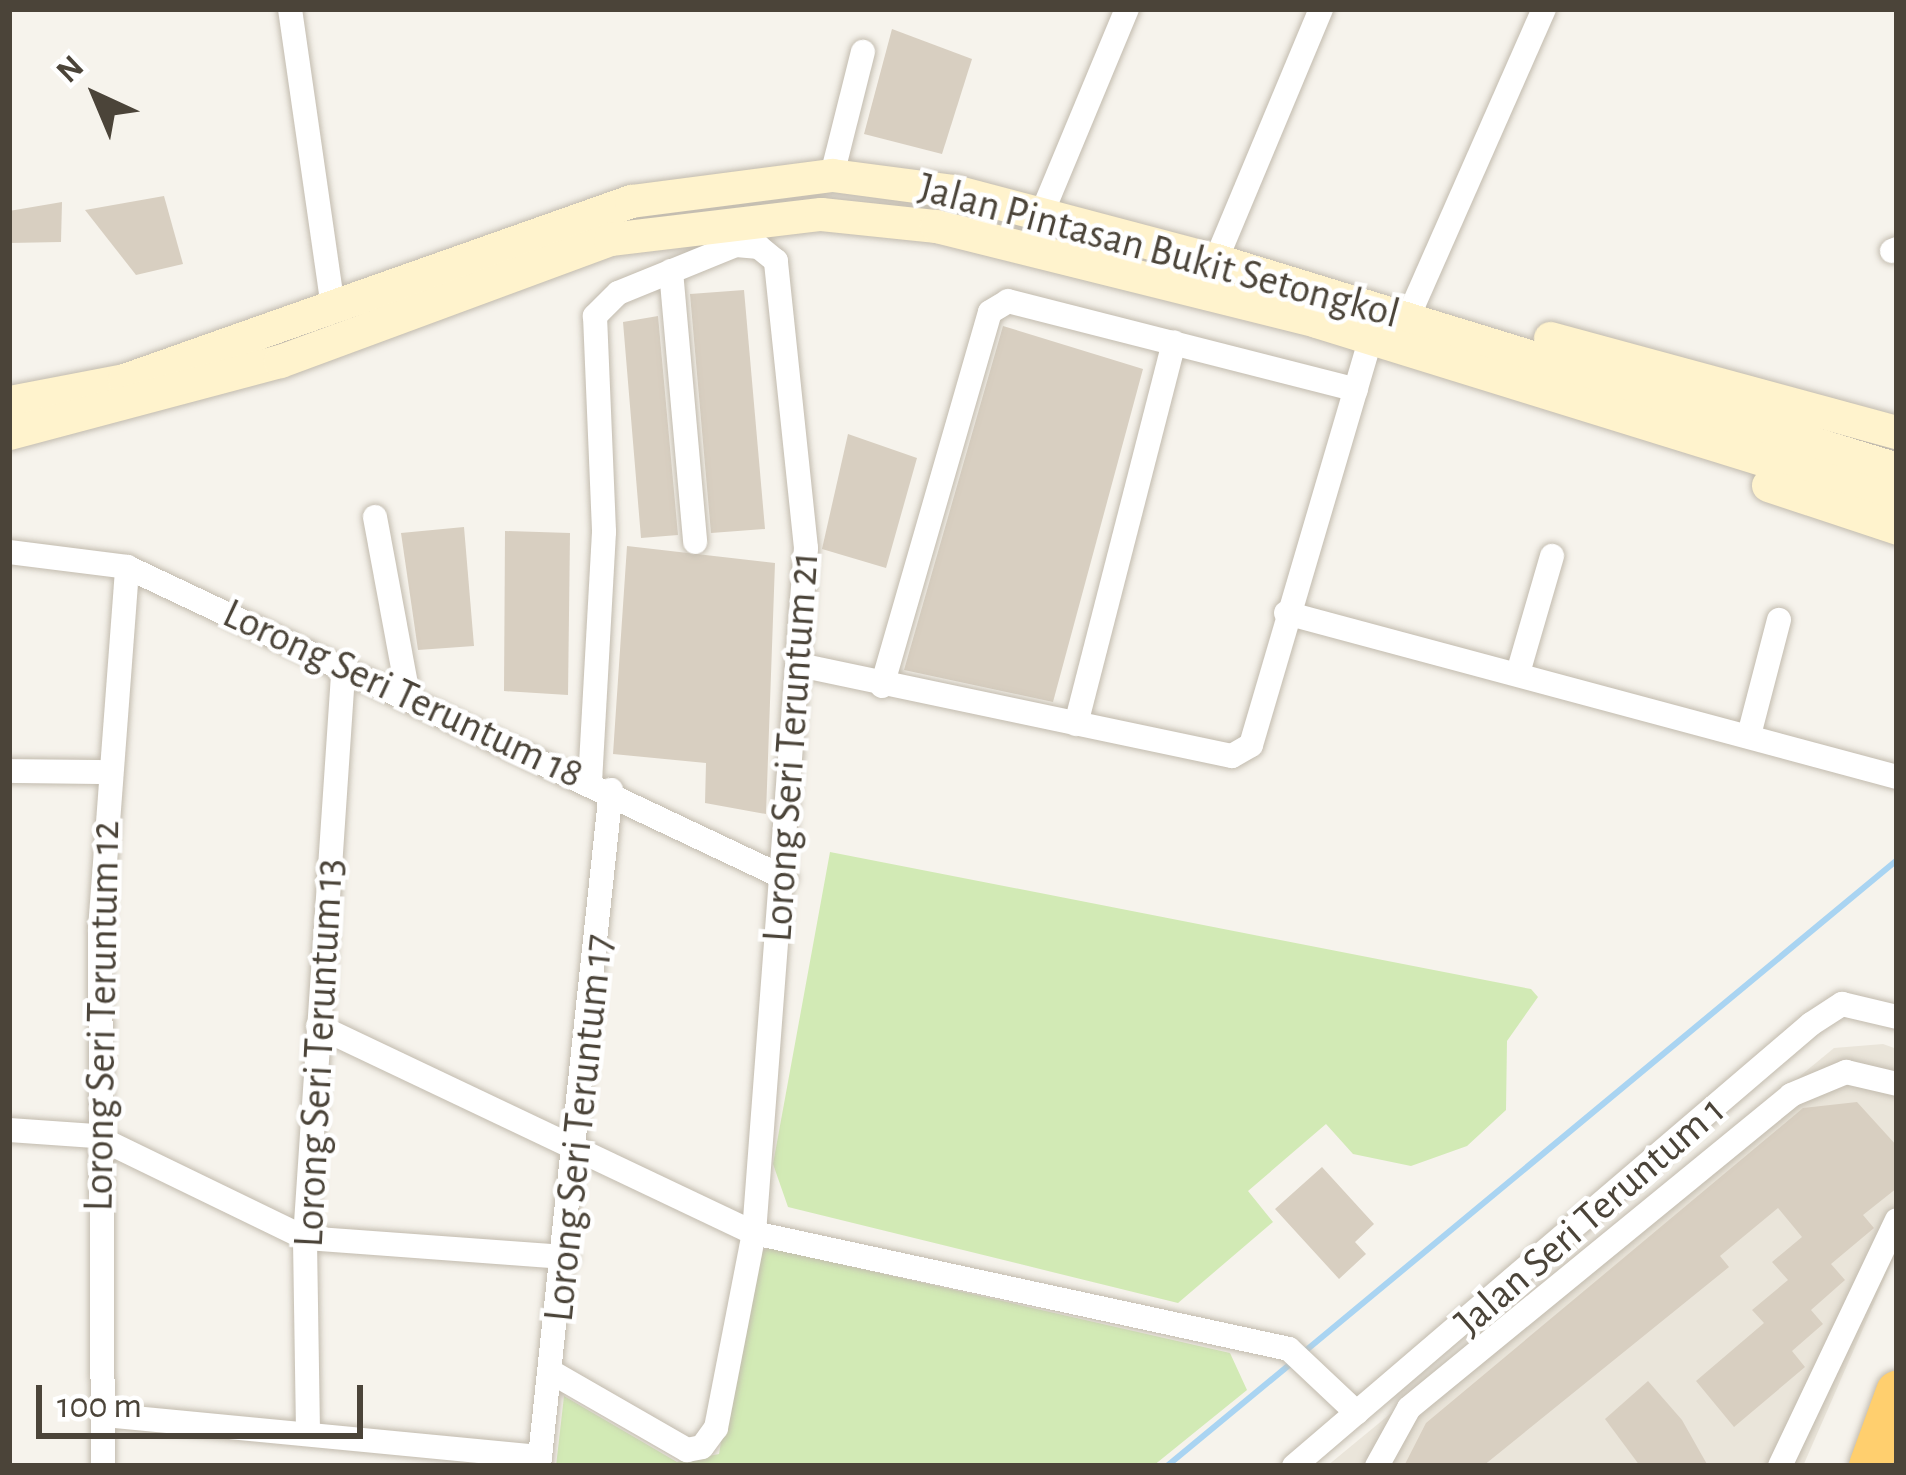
<!DOCTYPE html>
<html>
<head>
<meta charset="utf-8">
<style>
  body { margin:0 }
  #map { position:relative; width:1906px; height:1475px; overflow:hidden; background:#f6f3ec; font-family:"Alegreya Sans",sans-serif }
  div>[style] { position:absolute }
  .residential>* { inset:0; background:#eae5da }
  .green>* { inset:0; background:#d2eab5 }
  .stream>* { height:6px; margin:-3px; padding:0 3px; transform-origin:3px; border-radius:3px; background:#a9d4f2 }
  .building>* { inset:0; background:#d8cfc1 }
  .roads { filter:drop-shadow(0 0 3px #c2bbae) drop-shadow(0 0 3px #c2bbae) }
  .street>* { height:24px; margin:-12px; padding:0 12px; transform-origin:12px; border-radius:12px; background:#fff }
  .secondary>* { height:33px; margin:-16.5px; padding:0 16.5px; transform-origin:16.5px; border-radius:16.5px; background:#fff3cd }
  .highway>* { height:42px; margin:-21px; padding:0 21px; transform-origin:21px; border-radius:21px; background:#ffcf6e }
  span { translate:-50% -50%; white-space:nowrap; text-align:center; line-height:1.15; -webkit-text-stroke:9px #fff; paint-order:stroke }
  .street-label { font-size:42px; color:#4b4439 }
  .frame { position:absolute; inset:0; border:12px solid #4b4439; pointer-events:none }
  .north { position:absolute; left:36px; top:36px; width:120px; height:120px; -webkit-text-stroke:9px #fff; paint-order:stroke; rotate:316deg; font-size:33px; font-weight:700; line-height:48px; text-align:center; color:#4b4439 }
  .north::after { content:''; display:block; margin:auto; width:42px; height:54px; background:#4b4439; clip-path:polygon(50% 0,100% 100%,50% 72%,0 100%) }
  .scale { position:absolute; left:36px; top:1385px; width:327px; height:54px; box-sizing:border-box; border:6px solid #4b4439; border-top:0; padding-left:15px; font-size:36px; line-height:42px; white-space:nowrap; color:#4b4439; -webkit-text-stroke:9px #fff; paint-order:stroke }
</style>
</head>
<body>
<div id="map">
  <div class="residential">
    <i style="clip-path:polygon(1883px 1044px,1897px 1049px,1897px 1251px,1803px 1466px,1327px 1466px,1834px 1048px)"></i>
  </div>
  <div class="green">
    <i style="clip-path:polygon(830px 852px,1531px 989px,1538px 997px,1507px 1041px,1506px 1110px,1467px 1146px,1411px 1166px,1353px 1154px,1326px 1124px,1248px 1191px,1273px 1222px,1178px 1303px,788px 1207px,773px 1164px)"></i>
    <i style="clip-path:polygon(770px 1248px,1230px 1353px,1247px 1390px,1153px 1466px,556px 1466px,564px 1396px,677px 1462px,719px 1454px,753px 1254px)"></i>
  </div>
  <div class="stream">
    <i style="left:1304px;top:1352px;width:771px;rotate:-39.68deg"></i>
    <i style="left:1167px;top:1466px;width:165px;rotate:-39.6deg"></i>
  </div>
  <div class="building">
    <i style="clip-path:polygon(892px 29px,972px 59px,942px 154px,864px 134px)"></i>
    <i style="clip-path:polygon(164px 196px,183px 264px,136px 275px,85px 210px)"></i>
    <i style="clip-path:polygon(62px 202px,61px 242px,9px 243px,9px 211px)"></i>
    <i style="clip-path:polygon(744px 290px,765px 529px,711px 533px,690px 294px)"></i>
    <i style="clip-path:polygon(658px 316px,678px 535px,641px 538px,623px 322px)"></i>
    <i style="clip-path:polygon(1003px 326px,1143px 369px,1053px 702px,904px 670px)"></i>
    <i style="clip-path:polygon(848px 434px,917px 458px,886px 568px,822px 549px)"></i>
    <i style="clip-path:polygon(464px 527px,474px 646px,418px 650px,401px 533px)"></i>
    <i style="clip-path:polygon(505px 531px,570px 533px,568px 695px,504px 691px)"></i>
    <i style="clip-path:polygon(627px 546px,775px 563px,766px 814px,705px 803px,706px 763px,613px 754px)"></i>
    <i style="clip-path:polygon(1857px 1102px,1897px 1146px,1897px 1188px,1863px 1215px,1874px 1228px,1831px 1264px,1845px 1280px,1811px 1310px,1823px 1324px,1792px 1351px,1805px 1367px,1734px 1427px,1696px 1381px,1764px 1323px,1752px 1310px,1788px 1280px,1772px 1262px,1802px 1237px,1778px 1208px,1720px 1256px,1729px 1267px,1483px 1466px,1404px 1466px,1426px 1423px,1803px 1108px)"></i>
    <i style="clip-path:polygon(1322px 1167px,1374px 1224px,1355px 1242px,1366px 1254px,1339px 1279px,1275px 1209px)"></i>
    <i style="clip-path:polygon(1648px 1381px,1682px 1420px,1708px 1466px,1640px 1466px,1605px 1419px)"></i>
  </div>
  <div class="roads">
    <div class="street">
      <i style="left:290px;top:9px;width:293px;rotate:81.8deg"></i>
      <i style="left:832px;top:175px;width:127px;rotate:-75.9deg"></i>
      <i style="left:1042px;top:213px;width:221px;rotate:-67.4deg"></i>
      <i style="left:1892px;top:251px;width:5px;rotate:-22deg"></i>
      <i style="left:1216px;top:260px;width:272px;rotate:-67.3deg"></i>
      <i style="left:671px;top:271px;width:272px;rotate:84.9deg"></i>
      <i style="left:1409px;top:315px;width:334px;rotate:-66.2deg"></i>
      <i style="left:375px;top:517px;width:186px;rotate:79.5deg"></i>
      <i style="left:9px;top:552px;width:119px;rotate:7.2deg"></i>
      <i style="left:127px;top:567px;width:728px;rotate:25.3deg"></i>
      <i style="left:1286px;top:613px;width:633px;rotate:15.02deg"></i>
      <i style="left:804px;top:666px;width:437px;rotate:11.9deg"></i>
      <i style="left:1232px;top:756px;width:22px;rotate:-30deg"></i>
      <i style="left:1251px;top:745px;width:411px;rotate:-73.6deg"></i>
      <i style="left:1518px;top:673px;width:122px;rotate:-73.8deg"></i>
      <i style="left:882px;top:686px;width:389px;rotate:-73.9deg"></i>
      <i style="left:990px;top:312px;width:21px;rotate:-31deg"></i>
      <i style="left:1008px;top:301px;width:359px;rotate:14.3deg"></i>
      <i style="left:1076px;top:724px;width:394px;rotate:-75.6deg"></i>
      <i style="left:1749px;top:735px;width:119px;rotate:-75.4deg"></i>
      <i style="left:9px;top:771px;width:99px;rotate:0.6deg"></i>
      <i style="left:318px;top:1026px;width:483px;rotate:25.4deg"></i>
      <i style="left:754px;top:1233px;width:547px;rotate:12.23deg"></i>
      <i style="left:1289px;top:1349px;width:93px;rotate:43.3deg"></i>
      <i style="left:9px;top:1130px;width:86px;rotate:4deg"></i>
      <i style="left:95px;top:1136px;width:233px;rotate:25.9deg"></i>
      <i style="left:305px;top:1238px;width:262px;rotate:4.2deg"></i>
      <i style="left:553px;top:1373px;width:155px;rotate:29.9deg"></i>
      <i style="left:687px;top:1450px;width:15px;rotate:-11deg"></i>
      <i style="left:702px;top:1447px;width:24px;rotate:-54deg"></i>
      <i style="left:716px;top:1428px;width:199px;rotate:-79deg"></i>
      <i style="left:754px;top:1233px;width:687px;rotate:-85.66deg"></i>
      <i style="left:806px;top:548px;width:289px;rotate:-96deg"></i>
      <i style="left:776px;top:261px;width:22px;rotate:-141deg"></i>
      <i style="left:759px;top:247px;width:23px;rotate:-175deg"></i>
      <i style="left:736px;top:245px;width:127px;rotate:157.9deg"></i>
      <i style="left:618px;top:293px;width:33px;rotate:135deg"></i>
      <i style="left:595px;top:316px;width:216px;rotate:87.6deg"></i>
      <i style="left:604px;top:532px;width:247px;rotate:93.2deg"></i>
      <i style="left:104px;top:1415px;width:438px;rotate:5.5deg"></i>
      <i style="left:308px;top:1432px;width:194px;rotate:-90.9deg"></i>
      <i style="left:305px;top:1238px;width:564px;rotate:-86.14deg"></i>
      <i style="left:103px;top:1466px;width:537px;rotate:-90.32deg"></i>
      <i style="left:100px;top:929px;width:363px;rotate:-85.7deg"></i>
      <i style="left:539px;top:1466px;width:680px;rotate:-83.92deg"></i>
      <i style="left:1294px;top:1466px;width:680px;rotate:-40.53deg"></i>
      <i style="left:1811px;top:1024px;width:37px;rotate:-33deg"></i>
      <i style="left:1842px;top:1004px;width:57px;rotate:13.3deg"></i>
      <i style="left:1377px;top:1466px;width:66px;rotate:-61.1deg"></i>
      <i style="left:1409px;top:1408px;width:494px;rotate:-39.3deg"></i>
      <i style="left:1791px;top:1095px;width:60px;rotate:-22.7deg"></i>
      <i style="left:1846px;top:1072px;width:52px;rotate:13.2deg"></i>
      <i style="left:1780px;top:1466px;width:272px;rotate:-64.6deg"></i>
    </div>
    <div class="secondary">
      <i style="left:1550px;top:338px;width:360px;rotate:15.2deg"></i>
      <i style="left:9px;top:402px;width:117px;rotate:-10.8deg"></i>
      <i style="left:124px;top:380px;width:538px;rotate:-19.45deg"></i>
      <i style="left:631px;top:201px;width:203px;rotate:-7.4deg"></i>
      <i style="left:832px;top:175px;width:123px;rotate:7.5deg"></i>
      <i style="left:954px;top:191px;width:271px;rotate:14.8deg"></i>
      <i style="left:1216px;top:260px;width:712px;rotate:17.06deg"></i>
      <i style="left:9px;top:433px;width:280px;rotate:-14.9deg"></i>
      <i style="left:280px;top:361px;width:352px;rotate:-20.3deg"></i>
      <i style="left:610px;top:239px;width:212px;rotate:-6.8deg"></i>
      <i style="left:821px;top:214px;width:116px;rotate:6deg"></i>
      <i style="left:936px;top:226px;width:392px;rotate:14deg"></i>
      <i style="left:1316px;top:321px;width:608px;rotate:17.21deg"></i>
      <i style="left:1768px;top:485px;width:136px;rotate:18.4deg"></i>
    </div>
    <div class="highway">
      <i style="left:1870px;top:1466px;width:79px;rotate:-70deg"></i>
    </div>
  </div>
  <div class="street-label">
    <span style="left:1159px;top:251px;rotate:15deg">Jalan Pintasan Bukit Setongkol</span>
    <span style="left:403px;top:694px;rotate:25deg">Lorong Seri Teruntum 18</span>
    <span style="left:791px;top:747px;rotate:-86deg">Lorong Seri Teruntum 21</span>
    <span style="left:102px;top:1016px;rotate:-89deg">Lorong Seri Teruntum 12</span>
    <span style="left:319px;top:1053px;rotate:-87deg">Lorong Seri Teruntum 13</span>
    <span style="left:579px;top:1128px;rotate:-84deg">Lorong Seri Teruntum 17</span>
    <span style="left:1590px;top:1216px;rotate:-41deg">Jalan Seri Teruntum 1</span>
  </div>
  <div class="frame"></div>
  <div class="north">N</div>
  <div class="scale">100 m</div>
</div>
</body>
</html>
